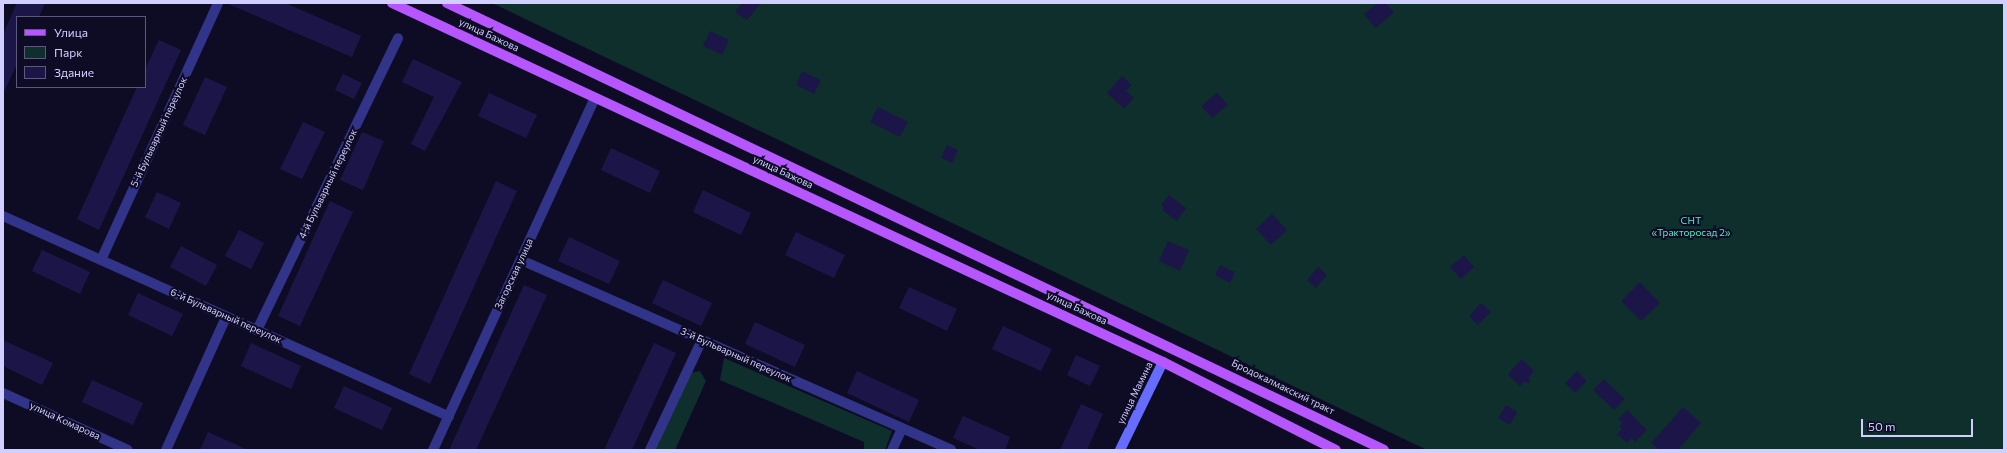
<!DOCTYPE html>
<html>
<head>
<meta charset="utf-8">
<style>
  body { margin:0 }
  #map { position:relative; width:2007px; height:453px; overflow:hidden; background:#0e0c25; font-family:Commissioner,sans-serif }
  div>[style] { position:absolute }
  .green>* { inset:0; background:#0e2f2c }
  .building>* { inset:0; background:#1c1648 }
  .minor>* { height:10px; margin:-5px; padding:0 5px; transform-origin:5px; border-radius:5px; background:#313489 }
  .secondary>* { height:10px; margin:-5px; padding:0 5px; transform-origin:5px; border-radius:5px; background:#666cff }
  .primary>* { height:10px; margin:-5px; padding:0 5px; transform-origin:5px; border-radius:5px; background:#b556ff }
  span { translate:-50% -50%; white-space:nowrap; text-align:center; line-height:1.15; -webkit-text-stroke:4px #0e0c25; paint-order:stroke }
  .street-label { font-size:10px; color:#d1cfff }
  .park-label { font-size:10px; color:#4eecba }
  .frame { position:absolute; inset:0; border:4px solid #d1cfff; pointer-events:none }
  .legend { position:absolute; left:16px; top:16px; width:130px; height:72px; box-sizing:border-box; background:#0e0c25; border:1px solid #5c5a7c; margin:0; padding:5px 7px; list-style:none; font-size:12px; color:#d1cfff }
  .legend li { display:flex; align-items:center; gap:8px; height:20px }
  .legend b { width:20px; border:1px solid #5c5a7c }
  .scale { position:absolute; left:1861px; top:419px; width:112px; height:18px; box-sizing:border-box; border:2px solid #d1cfff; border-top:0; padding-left:5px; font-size:12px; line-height:14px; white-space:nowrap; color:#d1cfff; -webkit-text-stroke:3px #0e0c25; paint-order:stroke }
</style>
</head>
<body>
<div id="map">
  <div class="green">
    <i style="clip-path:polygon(492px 3px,2004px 3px,2004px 450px,1427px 450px)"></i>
    <i style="clip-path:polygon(724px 358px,892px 431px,885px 450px,864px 450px,864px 442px,720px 380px)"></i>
    <i style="clip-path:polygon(700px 371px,706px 381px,675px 450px,655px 450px,690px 373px)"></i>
  </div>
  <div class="building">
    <i style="clip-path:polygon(45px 3px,39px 17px,17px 17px,17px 64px,3px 94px,3px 34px,17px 3px)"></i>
    <i style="clip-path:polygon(226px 3px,285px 3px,361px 36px,352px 57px)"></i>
    <i style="clip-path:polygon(742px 3px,761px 3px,747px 20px,735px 12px)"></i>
    <i style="clip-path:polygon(1377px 3px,1386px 3px,1394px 13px,1375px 28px,1364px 14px)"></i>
    <i style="clip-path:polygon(710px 31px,729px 40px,722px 55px,703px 46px)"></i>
    <i style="clip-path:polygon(159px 40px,181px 50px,99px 230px,77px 219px,137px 87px,145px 87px,145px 69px)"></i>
    <i style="clip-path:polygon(413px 59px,462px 82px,425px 151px,411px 144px,434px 97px,402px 82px)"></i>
    <i style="clip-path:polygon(802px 71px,821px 80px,814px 94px,796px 85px)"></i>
    <i style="clip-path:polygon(343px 74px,362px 83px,354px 99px,335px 90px)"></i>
    <i style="clip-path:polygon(1122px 76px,1132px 85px,1126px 91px,1134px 98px,1124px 109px,1107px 93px)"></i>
    <i style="clip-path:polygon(205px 77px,227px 87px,205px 135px,183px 125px)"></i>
    <i style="clip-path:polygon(489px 93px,537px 115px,526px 138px,478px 116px)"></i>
    <i style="clip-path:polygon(1217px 93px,1228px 105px,1212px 118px,1201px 106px)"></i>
    <i style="clip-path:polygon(878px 107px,908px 122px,900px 137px,870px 122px)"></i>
    <i style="clip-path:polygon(303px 122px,325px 132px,302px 179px,280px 169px)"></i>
    <i style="clip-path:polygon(362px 132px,384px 141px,363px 190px,340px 180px)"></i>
    <i style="clip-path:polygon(947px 145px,958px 150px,952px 163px,941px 158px)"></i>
    <i style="clip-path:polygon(611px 148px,660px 171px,650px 193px,601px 170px)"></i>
    <i style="clip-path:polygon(496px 181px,517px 191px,430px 384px,409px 374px)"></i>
    <i style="clip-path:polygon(703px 190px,751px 213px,741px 235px,693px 212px)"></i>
    <i style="clip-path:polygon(157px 192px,181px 203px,169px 229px,145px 217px)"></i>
    <i style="clip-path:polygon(1169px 195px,1186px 208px,1177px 221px,1162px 210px,1164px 208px,1161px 205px)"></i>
    <i style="clip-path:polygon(330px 201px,353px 212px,300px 326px,278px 316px)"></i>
    <i style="clip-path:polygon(1272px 214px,1287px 230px,1271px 245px,1256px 229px)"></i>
    <i style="clip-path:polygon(239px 230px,264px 243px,251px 269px,225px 256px)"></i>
    <i style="clip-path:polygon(796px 232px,845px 255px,834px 278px,785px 255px)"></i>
    <i style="clip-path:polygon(569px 237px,620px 261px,609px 284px,558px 261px)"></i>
    <i style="clip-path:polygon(1168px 241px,1189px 250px,1180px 271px,1159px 261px)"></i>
    <i style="clip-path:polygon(181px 246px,217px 265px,206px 286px,170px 267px)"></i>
    <i style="clip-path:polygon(42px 250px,90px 272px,80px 294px,32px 271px)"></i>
    <i style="clip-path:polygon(1464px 255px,1474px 267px,1461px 279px,1450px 267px)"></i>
    <i style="clip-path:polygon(1220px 265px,1235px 272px,1230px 283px,1215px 275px)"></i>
    <i style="clip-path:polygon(1318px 267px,1327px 275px,1316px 288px,1307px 280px)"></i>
    <i style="clip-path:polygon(663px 280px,712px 303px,701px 326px,652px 303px)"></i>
    <i style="clip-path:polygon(1640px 282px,1660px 303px,1641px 321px,1621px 301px)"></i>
    <i style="clip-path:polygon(524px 285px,547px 295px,522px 350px,476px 450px,449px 450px)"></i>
    <i style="clip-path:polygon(909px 287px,957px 309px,947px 331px,899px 308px)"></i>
    <i style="clip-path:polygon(138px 293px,183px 314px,172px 336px,128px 315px)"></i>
    <i style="clip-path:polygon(1481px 303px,1491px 312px,1478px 325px,1469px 316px)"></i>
    <i style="clip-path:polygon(755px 322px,805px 345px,795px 367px,745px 344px)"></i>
    <i style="clip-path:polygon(1003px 326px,1052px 349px,1041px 371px,992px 349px)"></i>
    <i style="clip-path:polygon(3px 340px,53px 363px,42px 385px,3px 366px)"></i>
    <i style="clip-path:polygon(251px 343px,301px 366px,291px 389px,241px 366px)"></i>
    <i style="clip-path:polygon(654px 343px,676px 353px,632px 450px,604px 450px)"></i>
    <i style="clip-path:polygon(1076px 355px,1100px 366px,1090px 386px,1067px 375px)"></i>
    <i style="clip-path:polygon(1522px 359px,1534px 371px,1529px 377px,1530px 383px,1524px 382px,1520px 386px,1508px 374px)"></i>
    <i style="clip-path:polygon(857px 371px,919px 400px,909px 422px,847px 393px)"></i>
    <i style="clip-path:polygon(1577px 371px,1587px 381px,1575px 393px,1565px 383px)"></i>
    <i style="clip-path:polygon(1604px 379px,1625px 399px,1614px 410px,1593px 390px)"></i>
    <i style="clip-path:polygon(92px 380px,143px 403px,133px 425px,82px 402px)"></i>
    <i style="clip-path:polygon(344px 386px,392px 408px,382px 430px,334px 408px)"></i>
    <i style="clip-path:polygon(1081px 404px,1103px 414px,1087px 450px,1060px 450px)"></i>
    <i style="clip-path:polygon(1506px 405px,1517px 412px,1510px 425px,1498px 418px)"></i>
    <i style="clip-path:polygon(1683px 407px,1701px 423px,1678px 450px,1660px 450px,1651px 443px)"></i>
    <i style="clip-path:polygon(1627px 410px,1647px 430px,1635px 442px,1632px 438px,1627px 443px,1617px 434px,1622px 429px,1619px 426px,1622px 423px,1618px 419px)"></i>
    <i style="clip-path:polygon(963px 416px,1010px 437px,1005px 450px,980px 450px,953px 438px)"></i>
    <i style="clip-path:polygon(208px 432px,248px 450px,200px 450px)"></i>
  </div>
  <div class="minor">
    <i style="left:3px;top:216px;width:489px;rotate:24.2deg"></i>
    <i style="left:101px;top:260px;width:282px;rotate:-65.5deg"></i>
    <i style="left:521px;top:260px;width:470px;rotate:23.8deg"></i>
    <i style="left:257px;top:330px;width:324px;rotate:-64.2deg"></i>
    <i style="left:3px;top:393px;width:137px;rotate:24.5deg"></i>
    <i style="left:166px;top:450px;width:146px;rotate:-65.7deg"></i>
    <i style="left:433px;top:450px;width:387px;rotate:-65.3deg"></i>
    <i style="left:650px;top:450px;width:122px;rotate:-64.7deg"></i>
    <i style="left:892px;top:450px;width:23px;rotate:-65deg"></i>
  </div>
  <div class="secondary">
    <i style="left:1120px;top:450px;width:98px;rotate:-64deg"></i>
  </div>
  <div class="primary">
    <i style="left:392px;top:3px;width:850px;rotate:24.97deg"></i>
    <i style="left:1163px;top:362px;width:194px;rotate:27deg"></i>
    <i style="left:447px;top:3px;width:1038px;rotate:25.5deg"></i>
  </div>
  <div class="street-label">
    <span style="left:489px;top:35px;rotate:25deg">улица Бажова</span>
    <span style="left:159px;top:132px;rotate:-65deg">5-й Бульварный переулок</span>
    <span style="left:783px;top:172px;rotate:25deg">улица Бажова</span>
    <span style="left:328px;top:184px;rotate:-64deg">4-й Бульварный переулок</span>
    <span style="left:514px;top:274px;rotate:-65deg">Загорская улица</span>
    <span style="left:1077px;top:308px;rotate:25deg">улица Бажова</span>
    <span style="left:226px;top:316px;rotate:24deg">6-й Бульварный переулок</span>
    <span style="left:736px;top:355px;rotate:24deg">3-й Бульварный переулок</span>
    <span style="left:1283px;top:387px;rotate:26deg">Бродокалмакский тракт</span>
    <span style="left:1135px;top:393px;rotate:-64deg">улица Мамина</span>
    <span style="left:65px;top:421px;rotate:25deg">улица Комарова</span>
  </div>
  <div class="park-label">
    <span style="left:1691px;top:226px">СНТ<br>«Тракторосад 2»</span>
  </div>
  <div class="frame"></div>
  <ul class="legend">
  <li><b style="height:5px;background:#b556ff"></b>Улица</li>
  <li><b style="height:11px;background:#0e2f2c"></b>Парк</li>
  <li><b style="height:11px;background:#1c1648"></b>Здание</li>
  </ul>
  <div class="scale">50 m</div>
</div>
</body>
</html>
